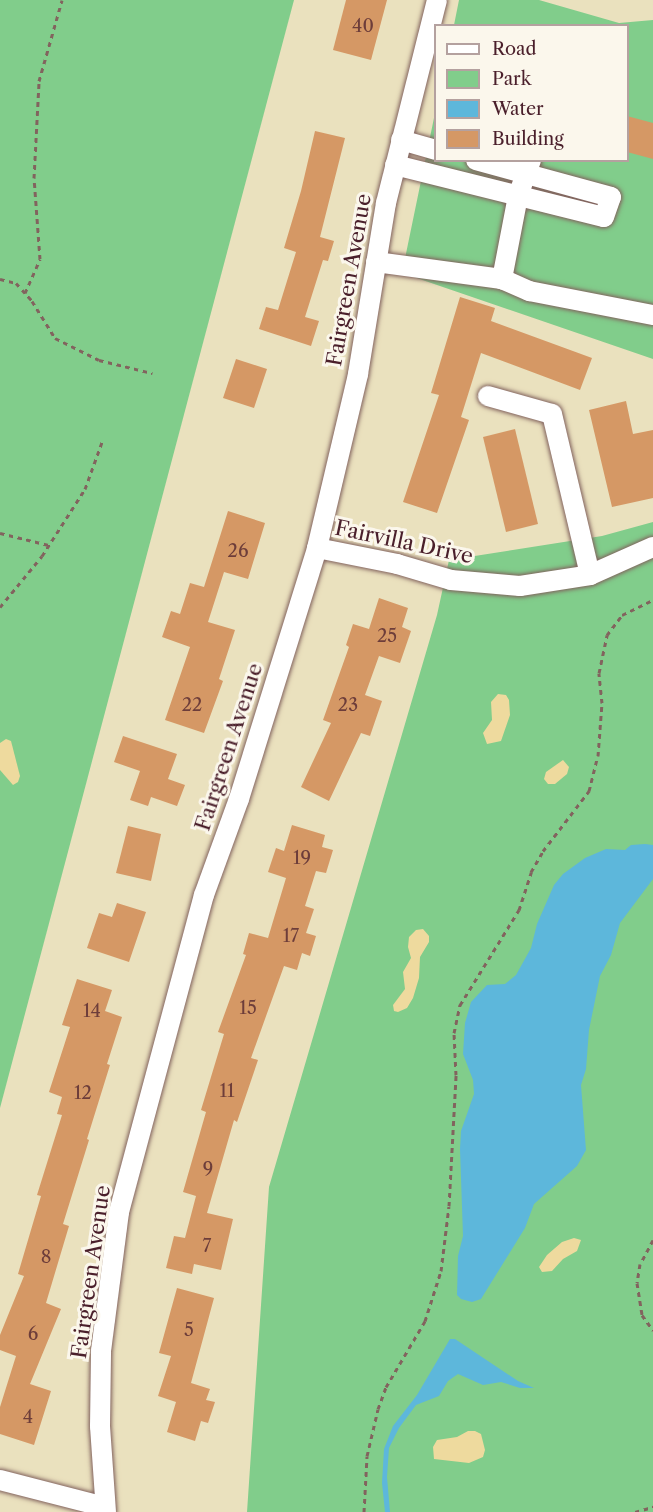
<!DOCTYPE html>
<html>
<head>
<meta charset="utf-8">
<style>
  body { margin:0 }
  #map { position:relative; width:653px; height:1512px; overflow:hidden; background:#eae1be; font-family:"Libre Caslon Text",serif }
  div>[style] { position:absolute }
  .green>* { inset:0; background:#81cd8b }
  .sand>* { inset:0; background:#eeda9e }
  .water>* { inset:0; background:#5db7db }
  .building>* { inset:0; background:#d59865 }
  .path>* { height:3px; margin-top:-1.5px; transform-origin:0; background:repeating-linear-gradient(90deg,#82635e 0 4.5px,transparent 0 9px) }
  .roads { filter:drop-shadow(0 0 2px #82635e) drop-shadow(0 0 2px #82635e) }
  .minor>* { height:20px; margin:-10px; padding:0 10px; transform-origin:10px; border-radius:10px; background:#fff }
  span { translate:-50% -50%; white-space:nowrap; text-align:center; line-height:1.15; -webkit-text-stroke:6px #fbf7ec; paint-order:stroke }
  .number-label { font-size:18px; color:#6d3d3a }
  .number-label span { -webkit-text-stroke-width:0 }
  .street-label { font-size:21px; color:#4a1f2b }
  .legend { position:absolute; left:434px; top:24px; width:195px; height:138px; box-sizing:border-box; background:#fbf7ec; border:2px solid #b4a19f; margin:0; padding:8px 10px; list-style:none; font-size:18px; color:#4a1f2b }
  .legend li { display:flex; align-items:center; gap:12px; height:30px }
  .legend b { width:30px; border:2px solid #b4a19f }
</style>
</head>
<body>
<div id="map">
  <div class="green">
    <i style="clip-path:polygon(0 0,294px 0,0 1108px)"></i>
    <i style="clip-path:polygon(459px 0,539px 0,619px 23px,653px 20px,653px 359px,402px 273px,435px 113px,436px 160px,628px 160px,628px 26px,454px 25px)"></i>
    <i style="clip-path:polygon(653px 522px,653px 1512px,247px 1512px,269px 1187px,437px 615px,449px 560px,602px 536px)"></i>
  </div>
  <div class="sand">
    <i style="clip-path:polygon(498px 694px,506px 695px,509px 700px,510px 715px,501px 741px,487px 744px,483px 733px,492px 720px,491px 702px)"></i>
    <i style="clip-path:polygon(6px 739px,11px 741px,20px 776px,18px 782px,13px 785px,0 770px,0 743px)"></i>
    <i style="clip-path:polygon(563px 760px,569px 767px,567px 774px,555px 784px,548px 784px,544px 779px,546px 772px)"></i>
    <i style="clip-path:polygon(423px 929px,429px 936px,429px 942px,420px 957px,419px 978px,413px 998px,407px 1008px,398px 1012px,394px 1011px,393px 1005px,405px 989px,403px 972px,411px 958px,408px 947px,409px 937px,416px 930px)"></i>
    <i style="clip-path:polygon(574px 1238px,581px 1240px,577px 1251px,563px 1259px,552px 1271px,542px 1272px,539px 1267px,547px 1255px,562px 1242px)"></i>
    <i style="clip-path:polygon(468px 1431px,475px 1431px,481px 1434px,485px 1450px,483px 1457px,469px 1463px,434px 1459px,433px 1447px,437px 1440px,457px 1437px)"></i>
  </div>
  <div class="water">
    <i style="clip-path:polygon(645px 844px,653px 845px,653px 879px,620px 923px,611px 955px,600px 976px,589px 1030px,586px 1069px,581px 1085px,586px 1150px,577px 1166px,534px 1204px,525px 1228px,481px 1299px,472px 1302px,461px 1299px,457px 1295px,458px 1256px,463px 1236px,460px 1149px,461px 1131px,474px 1094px,473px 1080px,463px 1054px,465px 1023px,471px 1002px,487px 985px,505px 984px,516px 975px,531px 948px,537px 924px,554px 885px,563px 874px,585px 858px,606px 849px,625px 850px,631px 845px)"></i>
    <i style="clip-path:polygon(450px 1339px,455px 1339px,518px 1381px,534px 1388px,520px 1388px,501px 1382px,483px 1385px,458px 1374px,448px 1381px,439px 1396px,416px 1405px,399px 1428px,389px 1448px,387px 1477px,390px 1512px,385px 1512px,382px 1483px,384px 1449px,393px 1426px,417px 1395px)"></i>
  </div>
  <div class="building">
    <i style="clip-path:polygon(346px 0,387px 0,371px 60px,333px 50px)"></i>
    <i style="clip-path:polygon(627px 116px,653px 123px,653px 159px,627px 152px)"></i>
    <i style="clip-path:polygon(315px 131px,345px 138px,320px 237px,334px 241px,328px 261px,323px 260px,305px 317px,319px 321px,311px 346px,259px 329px,266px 307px,278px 310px,296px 252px,284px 248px,301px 191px)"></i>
    <i style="clip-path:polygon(460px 297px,495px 308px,491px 321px,592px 358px,580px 390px,481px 353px,461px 417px,469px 420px,437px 513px,403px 502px,439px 395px,431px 393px)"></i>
    <i style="clip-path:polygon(236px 359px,267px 369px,254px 408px,223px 398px)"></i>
    <i style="clip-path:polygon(626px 401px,633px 434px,653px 430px,653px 498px,612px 507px,589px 410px)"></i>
    <i style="clip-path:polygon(515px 429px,538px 524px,506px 532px,483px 437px)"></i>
    <i style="clip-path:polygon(228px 511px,265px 523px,248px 579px,224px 572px,208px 622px,235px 630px,219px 679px,223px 681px,204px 733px,165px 720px,190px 647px,162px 637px,171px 611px,180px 614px,190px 583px,204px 587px)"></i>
    <i style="clip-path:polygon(379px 598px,408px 608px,402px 627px,411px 631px,400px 663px,379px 656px,365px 695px,382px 701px,370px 736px,361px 733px,329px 801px,301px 787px,331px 723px,323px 720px,349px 647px,346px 645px,353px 624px,369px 629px)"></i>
    <i style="clip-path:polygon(123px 736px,177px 754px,168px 779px,185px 785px,177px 806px,151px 797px,148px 806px,130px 800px,140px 771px,114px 762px)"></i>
    <i style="clip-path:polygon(292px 825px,325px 835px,322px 847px,333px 850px,326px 873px,316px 871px,305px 906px,314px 909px,306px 933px,316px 936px,310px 956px,302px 953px,297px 970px,284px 966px,251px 1058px,258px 1060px,237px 1122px,234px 1120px,207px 1213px,233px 1219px,221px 1270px,194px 1264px,192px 1274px,166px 1268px,174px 1236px,185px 1238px,196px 1196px,183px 1192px,206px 1112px,201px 1110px,224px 1034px,218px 1032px,246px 955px,243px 954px,249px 933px,268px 938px,286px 878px,268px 872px,276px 848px,284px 851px)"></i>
    <i style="clip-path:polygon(128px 826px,161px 834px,151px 881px,116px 873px)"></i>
    <i style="clip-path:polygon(117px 903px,146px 912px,129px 962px,87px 948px,99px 913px,112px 917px)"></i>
    <i style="clip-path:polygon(77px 979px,112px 990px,105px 1011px,122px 1017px,107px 1064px,110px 1065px,87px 1139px,89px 1140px,63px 1224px,69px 1226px,46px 1303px,61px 1309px,30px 1384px,51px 1391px,34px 1445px,0 1434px,0 1407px,16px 1356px,0 1350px,0 1335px,24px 1276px,18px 1274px,41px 1196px,37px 1195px,62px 1115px,57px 1114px,62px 1097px,49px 1092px,70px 1027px,62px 1025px)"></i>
    <i style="clip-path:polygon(177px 1288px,214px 1298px,191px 1383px,210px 1389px,206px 1400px,215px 1402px,208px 1423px,201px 1421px,195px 1441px,167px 1432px,176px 1402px,158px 1396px,171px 1356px,159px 1353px)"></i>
  </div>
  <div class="path">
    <i style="left:0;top:279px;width:16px;rotate:14deg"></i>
    <i style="left:16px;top:283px;width:24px;rotate:48deg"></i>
    <i style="left:32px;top:301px;width:44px;rotate:58.1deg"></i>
    <i style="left:55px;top:338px;width:49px;rotate:26.6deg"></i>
    <i style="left:99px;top:360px;width:55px;rotate:13.8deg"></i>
    <i style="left:25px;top:293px;width:37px;rotate:-66deg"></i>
    <i style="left:40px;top:259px;width:81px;rotate:-94.2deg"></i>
    <i style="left:34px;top:178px;width:97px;rotate:-87deg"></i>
    <i style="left:39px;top:81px;width:84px;rotate:-74.1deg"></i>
    <i style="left:0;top:533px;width:50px;rotate:13.8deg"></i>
    <i style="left:0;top:607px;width:66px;rotate:-50.5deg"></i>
    <i style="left:42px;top:556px;width:80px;rotate:-57.3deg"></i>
    <i style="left:85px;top:489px;width:50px;rotate:-70.1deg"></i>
    <i style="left:653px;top:1240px;width:27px;rotate:118deg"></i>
    <i style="left:640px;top:1264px;width:19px;rotate:99deg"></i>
    <i style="left:637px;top:1283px;width:32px;rotate:81deg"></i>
    <i style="left:642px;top:1315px;width:19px;rotate:54deg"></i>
    <i style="left:364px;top:1512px;width:56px;rotate:-86.9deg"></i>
    <i style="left:367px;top:1456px;width:48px;rotate:-76.8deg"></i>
    <i style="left:378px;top:1409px;width:23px;rotate:-70deg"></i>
    <i style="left:386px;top:1387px;width:77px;rotate:-59.4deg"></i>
    <i style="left:425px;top:1321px;width:52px;rotate:-72.3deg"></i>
    <i style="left:441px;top:1271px;width:65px;rotate:-83deg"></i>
    <i style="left:449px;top:1206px;width:131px;rotate:-86.9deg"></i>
    <i style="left:456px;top:1075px;width:42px;rotate:-92.7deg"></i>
    <i style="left:454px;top:1033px;width:29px;rotate:-78deg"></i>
    <i style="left:460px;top:1005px;width:112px;rotate:-58.2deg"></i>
    <i style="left:519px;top:910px;width:40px;rotate:-72deg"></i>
    <i style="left:531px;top:872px;width:24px;rotate:-60deg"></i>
    <i style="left:543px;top:851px;width:76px;rotate:-52.5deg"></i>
    <i style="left:589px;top:791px;width:36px;rotate:-76deg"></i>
    <i style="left:598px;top:756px;width:53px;rotate:-85.7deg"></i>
    <i style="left:602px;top:703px;width:30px;rotate:-96deg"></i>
    <i style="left:599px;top:673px;width:39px;rotate:-78deg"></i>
    <i style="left:607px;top:635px;width:25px;rotate:-53deg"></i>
    <i style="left:622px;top:615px;width:34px;rotate:-26deg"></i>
    <i style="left:635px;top:1512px;width:19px;rotate:-16deg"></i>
  </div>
  <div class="roads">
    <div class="minor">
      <i style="left:401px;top:140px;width:36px;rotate:16deg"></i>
      <i style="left:531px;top:160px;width:38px;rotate:110deg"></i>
      <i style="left:518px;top:196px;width:85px;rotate:100.9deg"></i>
      <i style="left:502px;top:279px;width:30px;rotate:24deg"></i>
      <i style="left:529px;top:291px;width:126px;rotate:11deg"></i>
      <i style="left:395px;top:165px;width:215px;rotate:14deg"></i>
      <i style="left:604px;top:217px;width:21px;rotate:-71deg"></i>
      <i style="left:611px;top:197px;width:140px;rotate:-164.7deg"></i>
      <i style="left:376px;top:262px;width:127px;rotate:7.7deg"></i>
      <i style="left:488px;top:396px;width:66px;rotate:15.7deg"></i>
      <i style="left:552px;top:414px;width:165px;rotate:76.7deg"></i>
      <i style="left:317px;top:548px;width:82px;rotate:11.3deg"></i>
      <i style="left:397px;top:564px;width:56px;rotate:16.5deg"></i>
      <i style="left:451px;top:580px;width:69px;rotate:5deg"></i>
      <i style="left:520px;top:586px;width:71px;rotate:-8.9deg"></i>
      <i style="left:590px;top:575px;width:69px;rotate:-24deg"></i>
      <i style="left:0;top:1480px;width:108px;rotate:14.4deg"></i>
      <i style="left:106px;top:1512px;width:86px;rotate:-94deg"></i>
      <i style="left:100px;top:1426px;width:75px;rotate:-89.2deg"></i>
      <i style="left:101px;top:1351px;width:140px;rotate:-82.6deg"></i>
      <i style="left:119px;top:1212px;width:328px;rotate:-75deg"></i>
      <i style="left:204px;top:895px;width:102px;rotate:-70deg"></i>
      <i style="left:239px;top:799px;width:263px;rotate:-72.7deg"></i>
      <i style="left:317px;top:548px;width:179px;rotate:-76.7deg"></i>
      <i style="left:358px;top:374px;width:173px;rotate:-80.7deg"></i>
      <i style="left:386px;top:203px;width:209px;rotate:-75.9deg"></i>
    </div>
  </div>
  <div class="number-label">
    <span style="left:363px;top:26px">40</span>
    <span style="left:238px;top:551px">26</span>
    <span style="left:387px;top:636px">25</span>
    <span style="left:192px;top:705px">22</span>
    <span style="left:348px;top:705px">23</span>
    <span style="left:302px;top:858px">19</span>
    <span style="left:291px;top:936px">17</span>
    <span style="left:248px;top:1008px">15</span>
    <span style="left:92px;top:1011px">14</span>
    <span style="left:227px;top:1091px">11</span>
    <span style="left:83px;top:1093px">12</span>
    <span style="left:208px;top:1169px">9</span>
    <span style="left:207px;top:1246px">7</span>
    <span style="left:46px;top:1257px">8</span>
    <span style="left:189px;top:1330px">5</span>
    <span style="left:33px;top:1334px">6</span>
    <span style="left:28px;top:1417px">4</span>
  </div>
  <div class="street-label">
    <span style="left:349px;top:280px;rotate:-80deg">Fairgreen Avenue</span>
    <span style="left:404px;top:542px;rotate:12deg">Fairvilla Drive</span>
    <span style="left:229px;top:747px;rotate:-72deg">Fairgreen Avenue</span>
    <span style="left:91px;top:1272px;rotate:-82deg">Fairgreen Avenue</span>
  </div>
  <ul class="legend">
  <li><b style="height:8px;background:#fff"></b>Road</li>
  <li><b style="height:16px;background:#81cd8b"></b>Park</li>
  <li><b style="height:16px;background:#5db7db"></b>Water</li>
  <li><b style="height:16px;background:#d59865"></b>Building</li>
  </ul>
</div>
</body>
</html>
